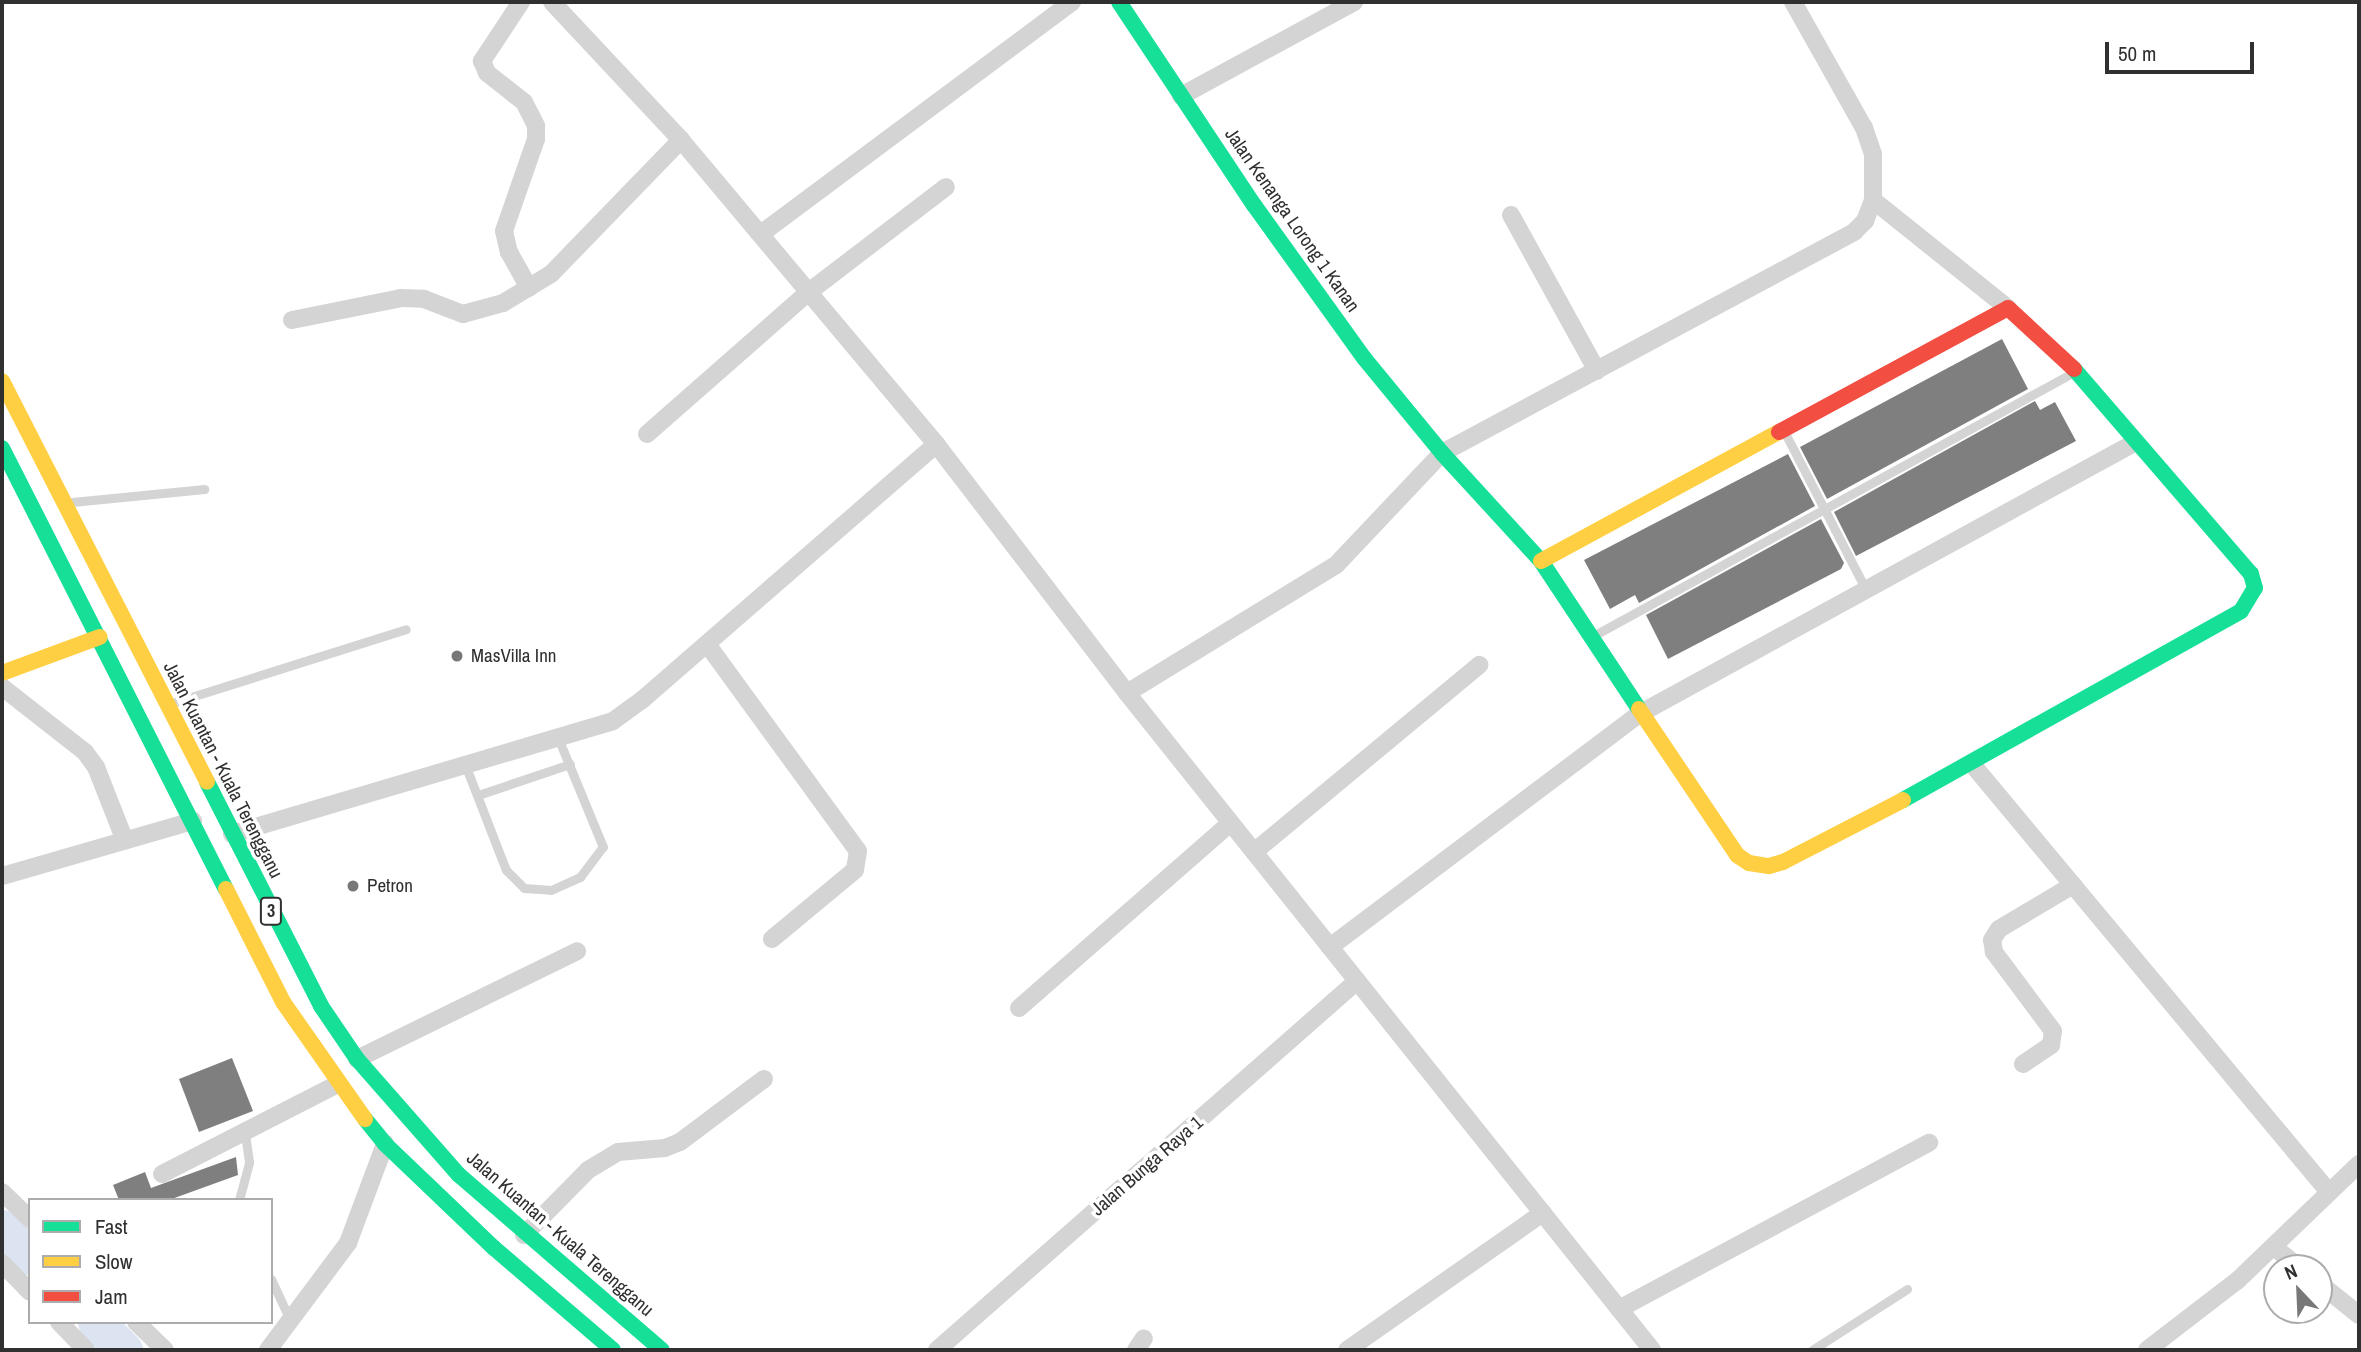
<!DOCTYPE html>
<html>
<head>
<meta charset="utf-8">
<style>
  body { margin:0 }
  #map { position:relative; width:2361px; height:1352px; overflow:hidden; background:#fff; font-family:"Archivo Narrow",sans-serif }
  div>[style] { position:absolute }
  .river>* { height:37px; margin:-18.5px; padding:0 18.5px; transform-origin:18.5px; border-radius:18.5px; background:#dbe4f0 }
  .building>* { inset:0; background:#7f7f7f }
  .lane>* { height:9px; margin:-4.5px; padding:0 4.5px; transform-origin:4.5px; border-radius:4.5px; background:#d4d4d4 }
  .street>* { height:18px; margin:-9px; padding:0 9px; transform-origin:9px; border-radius:9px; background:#d4d4d4 }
  .fast>* { height:16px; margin:-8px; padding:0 8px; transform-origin:8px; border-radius:8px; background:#16e098 }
  .slow>* { height:16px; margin:-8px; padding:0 8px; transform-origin:8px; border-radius:8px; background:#ffcf43 }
  .jam>* { height:16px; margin:-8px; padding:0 8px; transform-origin:8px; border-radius:8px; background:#f24e42 }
  .dots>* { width:19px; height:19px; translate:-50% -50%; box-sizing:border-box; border:4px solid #fff; border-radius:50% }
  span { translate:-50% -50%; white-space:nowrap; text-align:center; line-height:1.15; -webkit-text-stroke:7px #fff; paint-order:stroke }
  .shield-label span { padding:2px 5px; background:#fff; border:2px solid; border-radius:5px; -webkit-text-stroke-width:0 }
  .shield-label { font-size:18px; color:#303030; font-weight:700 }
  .street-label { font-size:19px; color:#303030 }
  .poi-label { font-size:19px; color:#303030 }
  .left { translate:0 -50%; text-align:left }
  .frame { position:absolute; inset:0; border:4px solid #303030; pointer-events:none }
  .legend { position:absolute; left:28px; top:1198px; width:245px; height:126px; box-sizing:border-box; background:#fff; border:2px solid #acacac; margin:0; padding:9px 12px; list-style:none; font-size:21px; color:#303030 }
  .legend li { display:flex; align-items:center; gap:14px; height:35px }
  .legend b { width:35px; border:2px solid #acacac }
  .north { position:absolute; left:2263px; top:1254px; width:70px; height:70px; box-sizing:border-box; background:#fff; border:2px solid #acacac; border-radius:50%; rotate:337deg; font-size:19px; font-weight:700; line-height:28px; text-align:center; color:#303030 }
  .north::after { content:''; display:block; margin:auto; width:24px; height:32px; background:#787878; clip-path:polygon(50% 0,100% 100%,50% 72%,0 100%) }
  .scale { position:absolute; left:2105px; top:42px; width:149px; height:32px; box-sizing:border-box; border:4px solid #303030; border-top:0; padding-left:9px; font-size:21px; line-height:24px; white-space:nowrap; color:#303030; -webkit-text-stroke:5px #fff; paint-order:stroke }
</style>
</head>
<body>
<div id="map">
  <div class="river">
    <i style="left:2px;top:1228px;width:40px;rotate:45deg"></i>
    <i style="left:96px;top:1322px;width:40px;rotate:45deg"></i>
  </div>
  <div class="building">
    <i style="clip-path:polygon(2002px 339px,2028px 389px,1827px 499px,1800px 447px)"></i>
    <i style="clip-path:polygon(2035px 401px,2040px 410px,2055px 402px,2076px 441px,1856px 556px,1834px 512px)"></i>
    <i style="clip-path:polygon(1788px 454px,1815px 506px,1639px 603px,1635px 595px,1610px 609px,1584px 560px)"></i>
    <i style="clip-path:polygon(1821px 519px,1844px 563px,1841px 569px,1668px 659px,1646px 615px)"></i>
    <i style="clip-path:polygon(232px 1058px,253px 1111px,199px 1132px,179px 1079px)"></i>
    <i style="clip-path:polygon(236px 1157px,238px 1175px,169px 1200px,119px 1200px,113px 1185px,145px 1172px,151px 1188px)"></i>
  </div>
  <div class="lane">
    <i style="left:1784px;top:431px;width:179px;rotate:62.7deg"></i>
    <i style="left:72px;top:502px;width:133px;rotate:-5.6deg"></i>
    <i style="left:1593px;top:636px;width:549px;rotate:-28.76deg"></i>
    <i style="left:172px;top:703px;width:245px;rotate:-17.5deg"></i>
    <i style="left:466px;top:767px;width:110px;rotate:68.8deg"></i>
    <i style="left:506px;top:870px;width:25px;rotate:45deg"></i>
    <i style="left:524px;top:888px;width:27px;rotate:4deg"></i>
    <i style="left:551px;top:890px;width:32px;rotate:-24deg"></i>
    <i style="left:580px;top:877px;width:38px;rotate:-53deg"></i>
    <i style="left:603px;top:847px;width:116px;rotate:-112.4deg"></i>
    <i style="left:478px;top:795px;width:97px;rotate:-18.6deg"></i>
    <i style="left:239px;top:1200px;width:39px;rotate:-75deg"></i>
    <i style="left:249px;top:1162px;width:30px;rotate:-98deg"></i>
    <i style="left:271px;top:1279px;width:47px;rotate:65.1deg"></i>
    <i style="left:1812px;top:1350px;width:113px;rotate:-32.7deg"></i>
  </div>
  <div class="street">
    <i style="left:521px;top:2px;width:71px;rotate:123.5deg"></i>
    <i style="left:482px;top:61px;width:13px;rotate:67deg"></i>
    <i style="left:487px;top:73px;width:47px;rotate:38.1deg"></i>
    <i style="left:524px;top:102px;width:27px;rotate:63deg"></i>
    <i style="left:536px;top:126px;width:13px;rotate:90deg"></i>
    <i style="left:536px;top:139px;width:97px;rotate:109.2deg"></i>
    <i style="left:504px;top:231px;width:22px;rotate:77deg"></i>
    <i style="left:509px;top:252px;width:41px;rotate:60.9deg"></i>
    <i style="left:552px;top:2px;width:189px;rotate:46.9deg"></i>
    <i style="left:681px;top:140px;width:397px;rotate:50deg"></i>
    <i style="left:936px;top:444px;width:314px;rotate:52.5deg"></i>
    <i style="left:1127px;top:693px;width:841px;rotate:51.37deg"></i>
    <i style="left:1181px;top:96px;width:197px;rotate:-28.5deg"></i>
    <i style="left:1873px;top:200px;width:173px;rotate:38.7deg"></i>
    <i style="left:1511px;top:215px;width:178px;rotate:61.1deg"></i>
    <i style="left:762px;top:233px;width:387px;rotate:-36.7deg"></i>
    <i style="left:292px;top:320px;width:111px;rotate:-11.4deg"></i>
    <i style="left:401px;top:298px;width:23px;rotate:2deg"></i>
    <i style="left:424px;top:299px;width:42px;rotate:21deg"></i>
    <i style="left:463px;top:314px;width:41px;rotate:-15.4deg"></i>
    <i style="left:503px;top:303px;width:56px;rotate:-31.1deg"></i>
    <i style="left:551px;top:274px;width:187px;rotate:-45.9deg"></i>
    <i style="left:647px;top:434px;width:217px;rotate:-41.3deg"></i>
    <i style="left:810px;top:291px;width:171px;rotate:-37.4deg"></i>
    <i style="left:707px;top:644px;width:256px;rotate:53.9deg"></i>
    <i style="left:858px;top:851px;width:19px;rotate:99deg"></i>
    <i style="left:855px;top:870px;width:108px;rotate:140.3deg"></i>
    <i style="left:2px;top:687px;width:105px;rotate:38.1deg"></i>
    <i style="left:85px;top:752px;width:19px;rotate:54deg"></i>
    <i style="left:96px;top:767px;width:79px;rotate:68.6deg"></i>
    <i style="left:1127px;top:693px;width:245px;rotate:-31.5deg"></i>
    <i style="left:1336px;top:565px;width:154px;rotate:-46.6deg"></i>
    <i style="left:1442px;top:453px;width:468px;rotate:-28.2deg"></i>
    <i style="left:1854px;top:232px;width:16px;rotate:-45deg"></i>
    <i style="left:1865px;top:221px;width:22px;rotate:-69deg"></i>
    <i style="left:1873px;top:200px;width:46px;rotate:-90deg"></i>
    <i style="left:1873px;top:154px;width:28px;rotate:-109deg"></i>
    <i style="left:1864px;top:128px;width:145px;rotate:-119.4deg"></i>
    <i style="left:1972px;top:764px;width:556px;rotate:50.18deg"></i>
    <i style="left:232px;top:834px;width:397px;rotate:-16.5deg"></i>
    <i style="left:613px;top:721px;width:36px;rotate:-36deg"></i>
    <i style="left:642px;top:700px;width:390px;rotate:-41deg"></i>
    <i style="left:1254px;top:852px;width:293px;rotate:-39.7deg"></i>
    <i style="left:2px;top:876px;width:199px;rotate:-16.1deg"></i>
    <i style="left:1330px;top:947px;width:389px;rotate:-37deg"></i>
    <i style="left:1641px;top:713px;width:562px;rotate:-28.71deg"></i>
    <i style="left:1019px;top:1008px;width:281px;rotate:-41.2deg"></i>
    <i style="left:357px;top:1059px;width:245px;rotate:-26.1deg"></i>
    <i style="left:2023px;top:1064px;width:34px;rotate:-34deg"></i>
    <i style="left:2051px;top:1045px;width:14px;rotate:-82deg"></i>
    <i style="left:2053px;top:1031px;width:99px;rotate:-126.8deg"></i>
    <i style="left:1994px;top:952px;width:12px;rotate:-99deg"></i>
    <i style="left:1992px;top:940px;width:13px;rotate:-58deg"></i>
    <i style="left:1999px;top:929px;width:86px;rotate:-30.7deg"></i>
    <i style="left:162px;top:1174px;width:198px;rotate:-27.1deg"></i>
    <i style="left:2px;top:1192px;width:39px;rotate:44deg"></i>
    <i style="left:524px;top:1235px;width:91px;rotate:-45.4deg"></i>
    <i style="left:588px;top:1170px;width:35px;rotate:-31deg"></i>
    <i style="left:618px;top:1152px;width:47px;rotate:-4.9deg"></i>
    <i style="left:665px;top:1148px;width:16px;rotate:-22deg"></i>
    <i style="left:680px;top:1142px;width:105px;rotate:-36.9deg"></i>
    <i style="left:2274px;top:1247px;width:33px;rotate:39deg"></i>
    <i style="left:2px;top:1263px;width:40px;rotate:46deg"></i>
    <i style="left:2319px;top:1283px;width:51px;rotate:38.7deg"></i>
    <i style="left:1619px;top:1309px;width:352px;rotate:-28.2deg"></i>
    <i style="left:59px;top:1322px;width:39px;rotate:46deg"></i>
    <i style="left:136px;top:1322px;width:40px;rotate:44deg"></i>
    <i style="left:268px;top:1350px;width:134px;rotate:-53.2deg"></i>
    <i style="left:348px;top:1243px;width:106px;rotate:-69.5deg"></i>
    <i style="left:937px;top:1350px;width:559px;rotate:-41.3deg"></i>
    <i style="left:1136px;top:1350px;width:14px;rotate:-56deg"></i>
    <i style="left:1347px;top:1350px;width:239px;rotate:-35deg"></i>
    <i style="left:2147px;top:1350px;width:115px;rotate:-37.6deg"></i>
    <i style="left:2238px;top:1280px;width:168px;rotate:-43.8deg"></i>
  </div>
  <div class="fast">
    <i style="left:1119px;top:2px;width:244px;rotate:56.4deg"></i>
    <i style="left:1254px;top:205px;width:188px;rotate:54.3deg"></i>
    <i style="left:1364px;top:358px;width:123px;rotate:50.6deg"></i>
    <i style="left:1442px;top:453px;width:147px;rotate:47.5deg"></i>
    <i style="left:1541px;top:561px;width:178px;rotate:56.5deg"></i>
    <i style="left:2px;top:448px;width:495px;rotate:63.1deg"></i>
    <i style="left:207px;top:782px;width:251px;rotate:63deg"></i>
    <i style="left:321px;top:1006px;width:64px;rotate:55.8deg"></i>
    <i style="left:357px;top:1059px;width:154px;rotate:48.7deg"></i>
    <i style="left:459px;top:1175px;width:268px;rotate:40.8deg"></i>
    <i style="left:1903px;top:800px;width:387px;rotate:-29.2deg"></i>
    <i style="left:2241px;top:611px;width:27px;rotate:-59deg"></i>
    <i style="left:2255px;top:588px;width:15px;rotate:-106deg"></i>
    <i style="left:2251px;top:574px;width:271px;rotate:-130.8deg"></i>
    <i style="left:365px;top:1119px;width:32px;rotate:51deg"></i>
    <i style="left:385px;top:1144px;width:151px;rotate:43.7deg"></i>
    <i style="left:494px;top:1248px;width:157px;rotate:40.6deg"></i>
  </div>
  <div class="slow">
    <i style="left:2px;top:381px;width:450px;rotate:62.9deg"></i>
    <i style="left:1541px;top:561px;width:271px;rotate:-28.5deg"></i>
    <i style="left:2px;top:673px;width:104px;rotate:-20.2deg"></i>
    <i style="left:1639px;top:709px;width:176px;rotate:56.1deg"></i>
    <i style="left:1737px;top:855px;width:14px;rotate:34deg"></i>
    <i style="left:1749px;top:863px;width:20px;rotate:9deg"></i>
    <i style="left:1769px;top:866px;width:15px;rotate:-16deg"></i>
    <i style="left:1783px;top:862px;width:135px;rotate:-27.3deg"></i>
    <i style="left:226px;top:889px;width:127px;rotate:63.2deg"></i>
    <i style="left:283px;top:1002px;width:143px;rotate:55deg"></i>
  </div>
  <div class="jam">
    <i style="left:1779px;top:432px;width:260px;rotate:-28.4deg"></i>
    <i style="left:2008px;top:308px;width:90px;rotate:42.7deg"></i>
  </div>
  <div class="dots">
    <i style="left:457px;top:656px;background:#787878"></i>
    <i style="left:353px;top:886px;background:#787878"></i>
  </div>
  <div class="shield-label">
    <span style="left:271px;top:911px">3</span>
  </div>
  <div class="street-label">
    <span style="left:1292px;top:220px;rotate:55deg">Jalan Kenanga Lorong 1 Kanan</span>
    <span style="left:223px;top:770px;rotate:63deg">Jalan Kuantan - Kuala Terengganu</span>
    <span style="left:1147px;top:1166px;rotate:-41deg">Jalan Bunga Raya 1</span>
    <span style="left:560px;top:1234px;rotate:41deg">Jalan Kuantan - Kuala Terengganu</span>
  </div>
  <div class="poi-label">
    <span class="left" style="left:471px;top:656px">MasVilla Inn</span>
    <span class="left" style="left:367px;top:886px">Petron</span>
  </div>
  <div class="frame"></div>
  <ul class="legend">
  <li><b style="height:9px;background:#16e098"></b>Fast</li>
  <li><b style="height:9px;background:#ffcf43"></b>Slow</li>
  <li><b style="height:9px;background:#f24e42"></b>Jam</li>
  </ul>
  <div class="north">N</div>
  <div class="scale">50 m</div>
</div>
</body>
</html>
